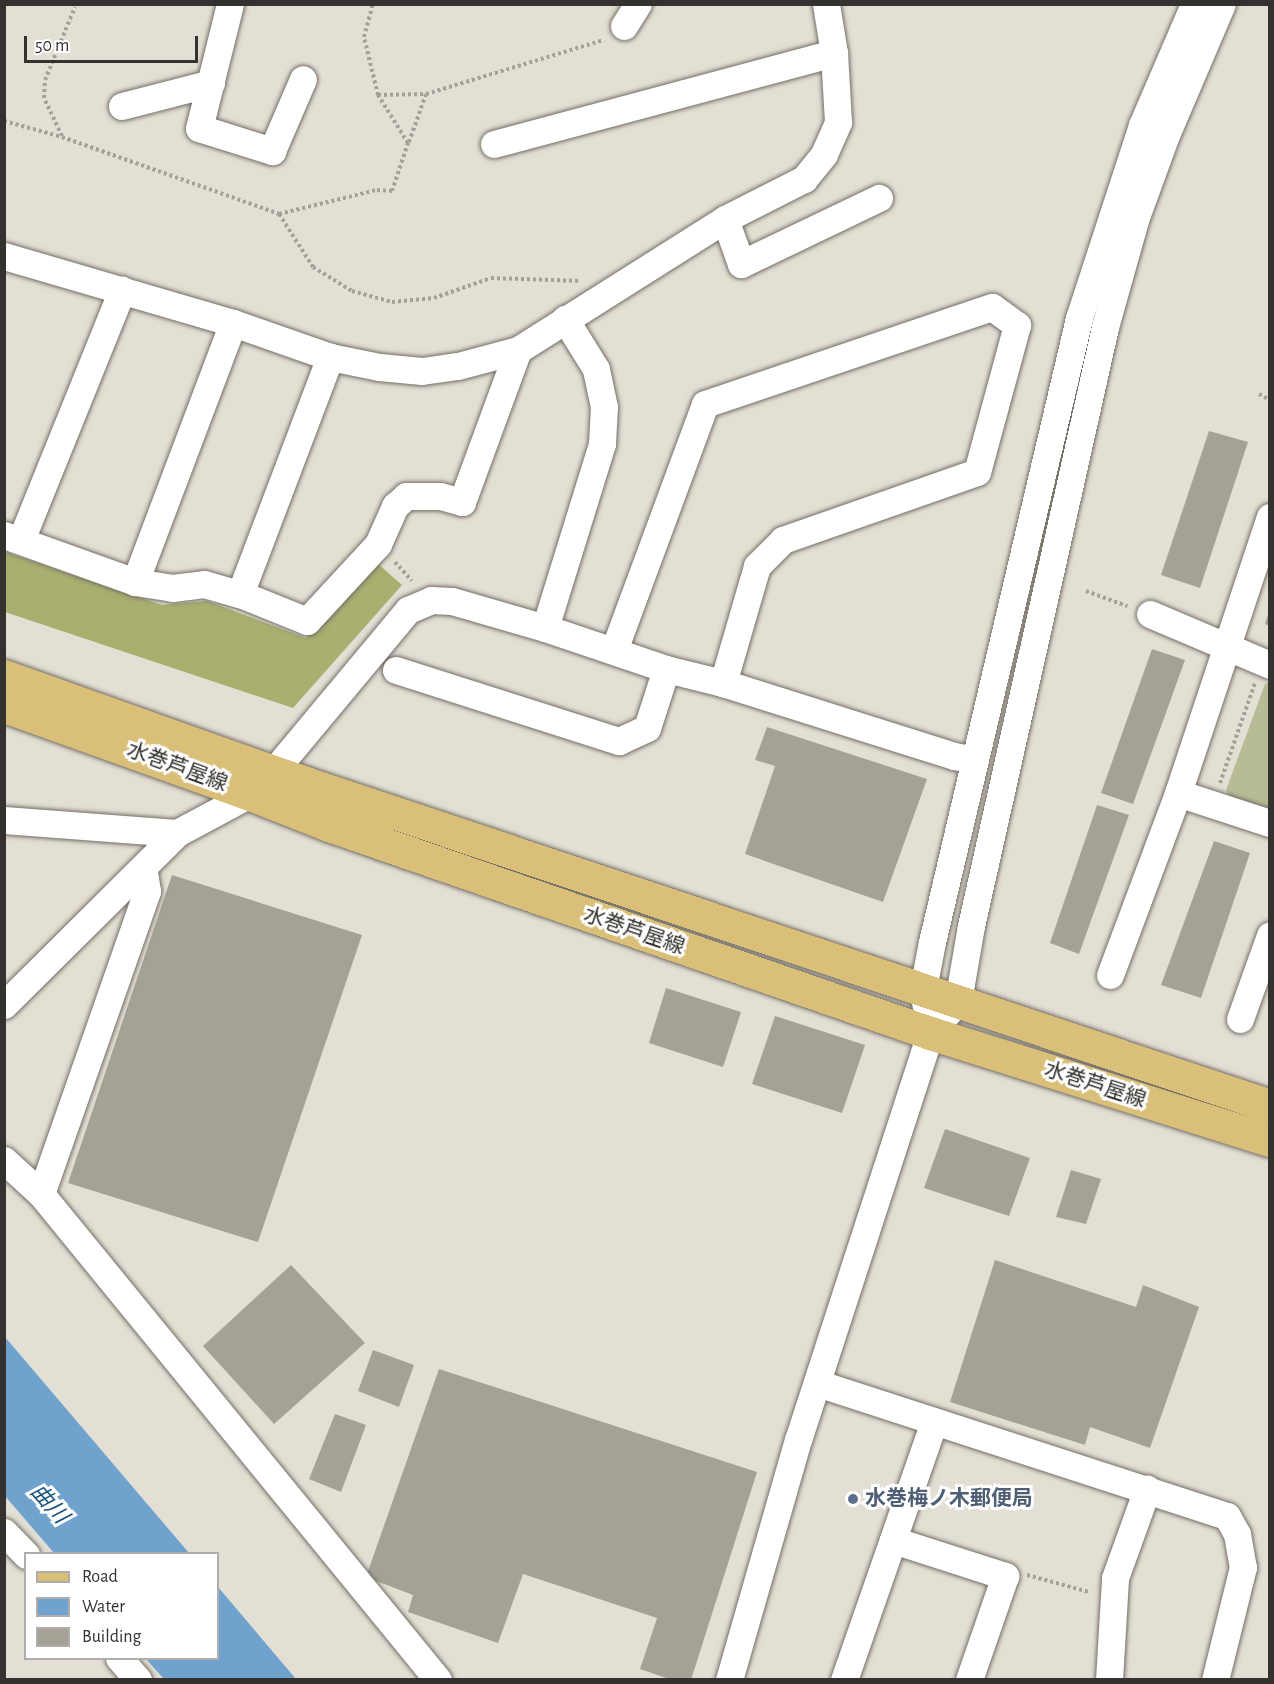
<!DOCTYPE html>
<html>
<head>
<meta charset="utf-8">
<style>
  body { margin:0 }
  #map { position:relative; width:1274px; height:1684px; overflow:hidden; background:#e4dfd5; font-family:"Alegreya Sans","Noto Sans JP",sans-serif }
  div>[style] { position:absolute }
  .green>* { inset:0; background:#b7bc96 }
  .forest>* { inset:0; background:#aaaf70 }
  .water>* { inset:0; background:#6fa3ce }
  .building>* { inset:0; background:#a6a197 }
  .path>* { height:4px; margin-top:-2px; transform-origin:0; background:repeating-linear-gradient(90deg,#a5a199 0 3px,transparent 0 6px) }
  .roads { filter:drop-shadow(0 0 2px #746f66) drop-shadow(0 0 2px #746f66) }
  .minor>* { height:27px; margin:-13.5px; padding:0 13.5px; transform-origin:13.5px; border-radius:13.5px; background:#fff }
  .major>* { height:33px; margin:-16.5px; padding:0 16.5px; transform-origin:16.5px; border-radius:16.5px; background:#dabf79 }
  .dots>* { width:16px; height:16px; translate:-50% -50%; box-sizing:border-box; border:3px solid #fff; border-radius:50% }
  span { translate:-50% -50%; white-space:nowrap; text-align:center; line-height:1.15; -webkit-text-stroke:6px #fff; paint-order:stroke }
  .street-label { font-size:21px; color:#34322e }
  .service-label { font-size:21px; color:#4e5e75; font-weight:700 }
  .left { translate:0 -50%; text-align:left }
  .water-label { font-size:22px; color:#19547f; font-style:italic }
  .frame { position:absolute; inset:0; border:6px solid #34322e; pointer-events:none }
  .legend { position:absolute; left:24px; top:1552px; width:195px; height:108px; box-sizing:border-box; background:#fff; border:2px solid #aeadab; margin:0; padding:8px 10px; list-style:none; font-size:18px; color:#34322e }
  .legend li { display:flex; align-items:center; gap:12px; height:30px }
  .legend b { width:30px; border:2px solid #aeadab }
  .scale { position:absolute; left:24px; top:36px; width:174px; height:27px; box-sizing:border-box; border:3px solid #34322e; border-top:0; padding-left:8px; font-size:18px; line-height:21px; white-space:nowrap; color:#34322e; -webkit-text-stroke:4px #fff; paint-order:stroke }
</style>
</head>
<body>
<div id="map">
  <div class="green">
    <i style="clip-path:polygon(1269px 682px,1269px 812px,1230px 800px,1226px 790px,1265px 684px)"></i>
  </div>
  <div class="forest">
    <i style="clip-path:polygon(5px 552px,162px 605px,207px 601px,306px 638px,376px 562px,402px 585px,293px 708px,5px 612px)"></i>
  </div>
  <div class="water">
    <i style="clip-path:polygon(5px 1337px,189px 1553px,54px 1553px,5px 1496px)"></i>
    <i style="clip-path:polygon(218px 1587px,296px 1679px,164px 1679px,146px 1659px,218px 1658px)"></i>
  </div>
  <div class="building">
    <i style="clip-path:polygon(1209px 431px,1248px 442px,1200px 588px,1161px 575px)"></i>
    <i style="clip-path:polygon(1269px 611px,1270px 611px,1270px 626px,1265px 624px)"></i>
    <i style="clip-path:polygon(1152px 649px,1185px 660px,1133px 804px,1101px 793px)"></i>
    <i style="clip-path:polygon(767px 727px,927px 779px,883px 902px,745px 854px,775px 766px,755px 760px)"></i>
    <i style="clip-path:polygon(1097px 805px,1129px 815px,1079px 954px,1050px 943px)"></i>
    <i style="clip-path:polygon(1214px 841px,1250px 853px,1201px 998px,1161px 985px)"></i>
    <i style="clip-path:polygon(172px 875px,362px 935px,258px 1242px,68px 1183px)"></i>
    <i style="clip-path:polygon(666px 988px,741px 1012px,723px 1067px,649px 1043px)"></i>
    <i style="clip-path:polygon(775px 1016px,865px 1045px,842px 1113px,752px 1084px)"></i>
    <i style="clip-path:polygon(945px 1129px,1030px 1158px,1009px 1216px,924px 1188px)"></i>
    <i style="clip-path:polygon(1071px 1170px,1101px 1179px,1086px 1224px,1056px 1217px)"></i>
    <i style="clip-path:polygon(995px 1260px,1136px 1307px,1143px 1285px,1199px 1307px,1150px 1448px,1090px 1427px,1085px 1445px,950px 1402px)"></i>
    <i style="clip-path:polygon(291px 1265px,365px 1343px,274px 1424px,203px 1346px)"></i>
    <i style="clip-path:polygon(373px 1350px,414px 1365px,399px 1407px,358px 1391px)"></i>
    <i style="clip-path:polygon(439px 1369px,757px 1472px,691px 1680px,672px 1680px,640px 1669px,657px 1618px,523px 1574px,498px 1643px,408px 1612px,413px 1595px,366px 1577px)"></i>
    <i style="clip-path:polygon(335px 1414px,366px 1425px,341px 1492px,309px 1479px)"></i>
  </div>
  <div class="path">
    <i style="left:378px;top:95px;width:48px;rotate:-1.2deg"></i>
    <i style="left:4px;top:121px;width:60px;rotate:15.4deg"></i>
    <i style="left:62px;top:137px;width:230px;rotate:19.5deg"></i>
    <i style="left:279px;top:214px;width:63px;rotate:57.3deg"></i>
    <i style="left:313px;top:267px;width:46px;rotate:31.6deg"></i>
    <i style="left:352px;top:291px;width:41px;rotate:15.4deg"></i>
    <i style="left:392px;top:302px;width:42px;rotate:-5.4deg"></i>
    <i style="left:434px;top:298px;width:60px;rotate:-19.3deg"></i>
    <i style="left:491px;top:278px;width:90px;rotate:1.9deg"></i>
    <i style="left:62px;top:136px;width:42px;rotate:-115.3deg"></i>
    <i style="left:44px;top:98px;width:18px;rotate:-87deg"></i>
    <i style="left:45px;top:80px;width:79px;rotate:-67.7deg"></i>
    <i style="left:409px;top:142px;width:51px;rotate:-70.5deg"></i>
    <i style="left:426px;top:94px;width:186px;rotate:-16.9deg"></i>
    <i style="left:279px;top:214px;width:101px;rotate:-13.8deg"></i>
    <i style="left:377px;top:190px;width:15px;rotate:4deg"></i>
    <i style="left:392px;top:191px;width:51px;rotate:-71.6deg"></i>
    <i style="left:408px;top:143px;width:57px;rotate:-122deg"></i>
    <i style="left:378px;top:95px;width:60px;rotate:-103.6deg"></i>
    <i style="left:364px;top:37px;width:34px;rotate:-75deg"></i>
    <i style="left:1259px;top:394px;width:13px;rotate:29deg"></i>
    <i style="left:395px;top:562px;width:25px;rotate:48deg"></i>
    <i style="left:1086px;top:591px;width:44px;rotate:20.1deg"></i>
    <i style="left:1220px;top:783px;width:106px;rotate:-70.7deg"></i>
    <i style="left:1027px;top:1575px;width:64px;rotate:15.3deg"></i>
  </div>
  <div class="roads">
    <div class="minor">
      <i style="left:230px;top:4px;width:128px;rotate:104deg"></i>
      <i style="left:199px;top:128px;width:77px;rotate:17.5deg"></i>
      <i style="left:272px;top:151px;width:78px;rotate:-66.7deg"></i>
      <i style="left:624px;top:26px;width:26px;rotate:-58deg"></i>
      <i style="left:122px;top:106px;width:92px;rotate:-14.5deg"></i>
      <i style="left:494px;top:144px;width:352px;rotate:-15deg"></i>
      <i style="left:725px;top:219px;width:48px;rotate:70.4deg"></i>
      <i style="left:741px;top:264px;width:153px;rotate:-25.6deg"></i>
      <i style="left:4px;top:256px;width:239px;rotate:16.3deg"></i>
      <i style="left:233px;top:323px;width:103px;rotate:19.3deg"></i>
      <i style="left:330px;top:357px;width:50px;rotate:11.5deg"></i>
      <i style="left:379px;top:367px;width:43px;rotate:5.3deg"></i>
      <i style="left:422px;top:371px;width:36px;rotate:-8deg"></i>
      <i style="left:458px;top:366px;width:62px;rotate:-14.9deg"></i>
      <i style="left:518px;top:350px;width:245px;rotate:-32.3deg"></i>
      <i style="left:725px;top:219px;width:89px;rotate:-26.9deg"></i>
      <i style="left:804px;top:179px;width:32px;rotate:-51deg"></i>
      <i style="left:824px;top:154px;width:35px;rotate:-66deg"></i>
      <i style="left:838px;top:122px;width:69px;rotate:-93.3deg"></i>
      <i style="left:834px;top:53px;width:50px;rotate:-99.3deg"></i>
      <i style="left:4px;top:535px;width:139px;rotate:19.7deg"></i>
      <i style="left:135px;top:582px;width:277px;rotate:-69.3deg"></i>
      <i style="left:21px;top:540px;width:270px;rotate:-68deg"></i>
      <i style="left:135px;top:582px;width:37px;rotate:9deg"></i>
      <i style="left:172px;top:588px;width:32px;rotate:-7deg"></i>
      <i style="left:204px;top:584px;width:37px;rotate:16deg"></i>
      <i style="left:240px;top:594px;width:254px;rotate:-69.2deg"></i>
      <i style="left:240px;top:594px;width:72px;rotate:21.9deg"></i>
      <i style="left:307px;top:621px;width:105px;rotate:-47.3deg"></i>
      <i style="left:378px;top:544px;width:42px;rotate:-65.9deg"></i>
      <i style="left:395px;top:506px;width:15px;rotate:-42deg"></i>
      <i style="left:406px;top:496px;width:34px"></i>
      <i style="left:440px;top:496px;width:23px;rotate:15deg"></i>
      <i style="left:462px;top:502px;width:162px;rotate:-69.8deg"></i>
      <i style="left:1150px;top:614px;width:130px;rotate:23deg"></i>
      <i style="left:545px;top:628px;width:193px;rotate:-72.8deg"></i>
      <i style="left:602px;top:444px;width:37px;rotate:-87deg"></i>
      <i style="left:604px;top:407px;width:39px;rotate:-102deg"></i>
      <i style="left:596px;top:369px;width:59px;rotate:-121.8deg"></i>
      <i style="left:614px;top:650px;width:262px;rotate:-69.7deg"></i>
      <i style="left:705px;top:404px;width:303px;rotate:-18.7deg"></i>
      <i style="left:992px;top:307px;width:31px;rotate:36deg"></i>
      <i style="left:1017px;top:325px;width:152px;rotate:105.2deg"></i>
      <i style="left:977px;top:472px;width:206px;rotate:160.7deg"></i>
      <i style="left:783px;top:540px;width:37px;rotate:135deg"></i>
      <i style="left:757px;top:566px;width:122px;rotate:106.2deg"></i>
      <i style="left:396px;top:670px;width:234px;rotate:17.7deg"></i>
      <i style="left:619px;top:741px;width:31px;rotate:-25deg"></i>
      <i style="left:647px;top:728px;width:62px;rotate:-72.1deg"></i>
      <i style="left:1178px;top:793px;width:97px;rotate:18.1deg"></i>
      <i style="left:4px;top:820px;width:173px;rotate:4.3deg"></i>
      <i style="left:1110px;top:975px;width:194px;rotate:-69.5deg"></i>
      <i style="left:1178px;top:793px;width:291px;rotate:-71.6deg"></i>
      <i style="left:4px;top:1005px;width:244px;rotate:-44.8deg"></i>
      <i style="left:177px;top:833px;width:83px;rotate:-28.1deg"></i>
      <i style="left:250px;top:794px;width:32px;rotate:-44deg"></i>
      <i style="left:273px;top:772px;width:211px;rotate:-50.2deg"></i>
      <i style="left:408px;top:610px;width:25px;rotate:-23deg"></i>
      <i style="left:431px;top:600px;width:21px;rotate:3deg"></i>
      <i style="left:452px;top:601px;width:97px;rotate:16.2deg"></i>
      <i style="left:545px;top:628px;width:128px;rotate:18.7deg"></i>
      <i style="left:666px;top:669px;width:59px;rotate:13.8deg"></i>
      <i style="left:723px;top:683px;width:242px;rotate:17.5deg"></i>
      <i style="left:954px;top:756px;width:20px;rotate:11deg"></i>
      <i style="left:926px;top:1008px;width:19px;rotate:-99deg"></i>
      <i style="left:923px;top:989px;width:48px;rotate:-79.2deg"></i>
      <i style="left:932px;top:942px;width:641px;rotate:-76.74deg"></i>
      <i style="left:1079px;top:318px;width:203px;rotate:-71.9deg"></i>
      <i style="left:1142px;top:125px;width:132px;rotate:-66.7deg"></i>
      <i style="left:1240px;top:1019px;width:89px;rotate:-70.3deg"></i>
      <i style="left:4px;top:1160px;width:50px;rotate:42.6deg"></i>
      <i style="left:41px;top:1194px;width:628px;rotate:50.76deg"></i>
      <i style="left:41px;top:1194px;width:321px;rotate:-70.7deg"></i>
      <i style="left:147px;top:891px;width:24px;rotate:-99deg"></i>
      <i style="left:817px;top:1383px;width:431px;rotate:18deg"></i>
      <i style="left:1227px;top:1516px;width:21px;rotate:61deg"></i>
      <i style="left:1237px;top:1534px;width:34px;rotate:80deg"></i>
      <i style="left:1243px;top:1567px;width:116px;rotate:103.9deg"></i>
      <i style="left:4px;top:1532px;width:32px;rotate:46deg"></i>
      <i style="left:893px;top:1540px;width:118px;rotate:17.8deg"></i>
      <i style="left:1005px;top:1576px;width:110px;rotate:109.1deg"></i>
      <i style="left:119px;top:1658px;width:29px;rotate:49deg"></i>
      <i style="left:729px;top:1680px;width:250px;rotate:-74deg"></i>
      <i style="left:798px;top:1440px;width:428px;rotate:-72deg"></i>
      <i style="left:930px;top:1033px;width:43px;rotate:-48.8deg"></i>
      <i style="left:958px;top:1001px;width:76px;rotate:-80.2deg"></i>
      <i style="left:971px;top:926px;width:614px;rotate:-77.39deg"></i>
      <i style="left:1105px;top:327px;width:111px;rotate:-74.3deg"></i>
      <i style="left:1135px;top:220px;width:90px;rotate:-70deg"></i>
      <i style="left:1166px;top:135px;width:142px;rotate:-66.9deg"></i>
      <i style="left:844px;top:1680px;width:274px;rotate:-70.8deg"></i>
      <i style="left:1109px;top:1680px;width:102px;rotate:-86.6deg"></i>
      <i style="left:1115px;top:1578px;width:95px;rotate:-70.2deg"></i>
    </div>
    <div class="major">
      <i style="left:4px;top:676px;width:286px;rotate:19.6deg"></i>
      <i style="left:273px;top:772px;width:1051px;rotate:18.52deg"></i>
      <i style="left:4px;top:706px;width:261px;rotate:19.7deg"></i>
      <i style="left:250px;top:794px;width:85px;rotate:21.4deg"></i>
      <i style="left:329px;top:825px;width:636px;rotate:19.09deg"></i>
      <i style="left:930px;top:1033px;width:356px;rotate:17.5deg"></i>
    </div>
  </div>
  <div class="dots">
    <i style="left:853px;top:1499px;background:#5c6f8a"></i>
  </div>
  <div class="street-label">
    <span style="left:177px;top:767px;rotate:20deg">水巻芦屋線</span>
    <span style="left:634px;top:931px;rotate:19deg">水巻芦屋線</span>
    <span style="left:1095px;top:1085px;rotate:18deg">水巻芦屋線</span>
  </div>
  <div class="service-label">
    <span class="left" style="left:865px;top:1499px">水巻梅ノ木郵便局</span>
  </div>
  <div class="water-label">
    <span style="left:49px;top:1504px;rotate:48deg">曲川</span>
  </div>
  <div class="frame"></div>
  <ul class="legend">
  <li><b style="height:8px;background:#dabf79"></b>Road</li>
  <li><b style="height:16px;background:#6fa3ce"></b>Water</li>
  <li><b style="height:16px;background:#a6a197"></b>Building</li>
  </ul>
  <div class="scale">50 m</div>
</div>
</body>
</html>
